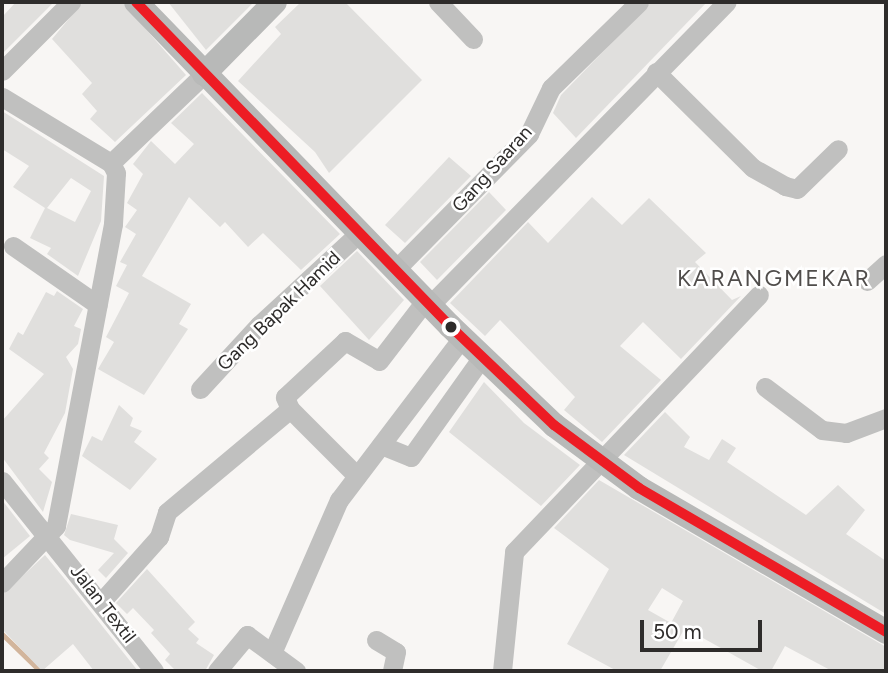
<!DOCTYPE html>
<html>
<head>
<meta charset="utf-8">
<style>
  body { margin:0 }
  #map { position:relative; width:888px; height:673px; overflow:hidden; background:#f8f6f4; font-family:Figtree,sans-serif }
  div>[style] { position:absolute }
  .stream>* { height:5px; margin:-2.5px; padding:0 2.5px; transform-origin:2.5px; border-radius:2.5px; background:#d2b59c }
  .building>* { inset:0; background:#e0dfdd }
  .minor>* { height:19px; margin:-9.5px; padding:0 9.5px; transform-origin:9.5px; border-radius:9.5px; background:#c0c0bf }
  .major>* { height:24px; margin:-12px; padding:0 12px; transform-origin:12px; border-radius:12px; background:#b8b9b8 }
  .bus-1>* { height:10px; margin:-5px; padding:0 5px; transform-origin:5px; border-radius:5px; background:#ed1c24 }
  .dots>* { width:19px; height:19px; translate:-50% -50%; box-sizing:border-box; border:4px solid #fff; border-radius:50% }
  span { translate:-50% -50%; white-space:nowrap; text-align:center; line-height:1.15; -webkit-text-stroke:5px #fff; paint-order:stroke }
  .street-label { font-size:19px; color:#2e2c2b }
  .quarter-label { font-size:23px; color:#504d4b; letter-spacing:2px }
  .frame { position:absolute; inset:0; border:4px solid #2e2c2b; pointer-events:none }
  .scale { position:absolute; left:640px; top:620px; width:122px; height:32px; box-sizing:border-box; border:4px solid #2e2c2b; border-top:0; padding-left:9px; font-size:21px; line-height:24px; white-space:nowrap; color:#2e2c2b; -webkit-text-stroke:5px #fff; paint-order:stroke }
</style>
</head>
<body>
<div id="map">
  <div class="stream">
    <i style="left:2px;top:634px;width:53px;rotate:44.2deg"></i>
  </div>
  <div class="building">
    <i style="clip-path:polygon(16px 2px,54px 2px,2px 54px,2px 17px)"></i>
    <i style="clip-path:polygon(83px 2px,122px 2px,186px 75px,115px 142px,90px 119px,97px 111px,82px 94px,92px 83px,52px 39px)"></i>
    <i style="clip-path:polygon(168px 2px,254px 2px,206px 50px)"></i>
    <i style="clip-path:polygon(301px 2px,345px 2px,422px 80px,329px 173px,315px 152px,238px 81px,281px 34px,275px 27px)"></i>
    <i style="clip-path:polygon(651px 2px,707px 2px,576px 138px,553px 113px,561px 95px)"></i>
    <i style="clip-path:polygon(202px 93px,340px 234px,301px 270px,263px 233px,248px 247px,225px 222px,220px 227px,189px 197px,142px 276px,191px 304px,179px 324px,188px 329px,144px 395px,98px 369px,114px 342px,106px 337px,129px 293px,116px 286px,127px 265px,120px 262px,136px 234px,125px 227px,137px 210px,127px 203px,143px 174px,133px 164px,151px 141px,175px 164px,194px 144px,171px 123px)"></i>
    <i style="clip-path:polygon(evenodd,2px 111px,104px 176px,101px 221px,78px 276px,47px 254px,51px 248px,30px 238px,45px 208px,13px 187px,29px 166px,2px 149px,2px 111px,71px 178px,91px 191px,75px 222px,47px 208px,71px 178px)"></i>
    <i style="clip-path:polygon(449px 157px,471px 176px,405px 243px,385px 225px)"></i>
    <i style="clip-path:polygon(489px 192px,506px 210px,437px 280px,420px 262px)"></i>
    <i style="clip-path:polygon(592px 197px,622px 225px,649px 198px,706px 253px,695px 262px,732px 300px,741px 296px,681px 359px,643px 322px,620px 346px,661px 380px,602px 442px,564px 410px,575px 397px,500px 320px,485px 336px,450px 303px,528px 222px,548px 243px)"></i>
    <i style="clip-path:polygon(357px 251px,404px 300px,369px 340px,320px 286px)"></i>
    <i style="clip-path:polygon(57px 291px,83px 309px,74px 326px,81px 329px,78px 344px,66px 357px,73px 369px,65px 413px,44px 453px,49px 458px,39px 469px,52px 482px,43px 512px,2px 457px,2px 421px,44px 374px,9px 349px,18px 332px,23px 335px,46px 292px,54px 296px)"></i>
    <i style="clip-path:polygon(484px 382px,524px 423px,580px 465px,541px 506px,449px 432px)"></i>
    <i style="clip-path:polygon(119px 405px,133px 418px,130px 426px,142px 431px,134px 442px,157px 459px,130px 490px,82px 456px,92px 436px,102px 441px)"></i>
    <i style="clip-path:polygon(665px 412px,690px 437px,684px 447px,709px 460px,722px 439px,736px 448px,727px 462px,806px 515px,838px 485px,865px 510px,846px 534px,886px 561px,886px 614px,624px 455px)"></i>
    <i style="clip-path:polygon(evenodd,599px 480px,886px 647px,886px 671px,832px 671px,785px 646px,771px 671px,762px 671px,685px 628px,660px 671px,617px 671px,567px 644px,609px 569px,554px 528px,599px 480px,662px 588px,683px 601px,671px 623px,648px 610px,662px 588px)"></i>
    <i style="clip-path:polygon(2px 500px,30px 536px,2px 559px)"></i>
    <i style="clip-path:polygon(71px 514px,118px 525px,114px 539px,128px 553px,106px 578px,98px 570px,114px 553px,70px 540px,64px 535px)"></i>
    <i style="clip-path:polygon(45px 555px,68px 583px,138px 671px,94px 671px,73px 644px,42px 671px,2px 629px,2px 595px)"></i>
    <i style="clip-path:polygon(147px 569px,195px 622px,188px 629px,199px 639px,196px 643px,214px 655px,205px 671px,176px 671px,165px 660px,170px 654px,151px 633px,154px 630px,133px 608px,127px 614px,116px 603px)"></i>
  </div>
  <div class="minor">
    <i style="left:438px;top:2px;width:51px;rotate:46.6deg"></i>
    <i style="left:2px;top:71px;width:98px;rotate:-45deg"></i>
    <i style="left:656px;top:72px;width:136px;rotate:44.7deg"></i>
    <i style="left:753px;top:168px;width:37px;rotate:29deg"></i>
    <i style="left:785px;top:186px;width:12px;rotate:14deg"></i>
    <i style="left:797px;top:189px;width:57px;rotate:-44.3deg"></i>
    <i style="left:2px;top:97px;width:127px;rotate:31.2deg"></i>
    <i style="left:111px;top:163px;width:11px;rotate:63deg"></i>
    <i style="left:116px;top:173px;width:51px;rotate:93.4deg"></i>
    <i style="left:113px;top:224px;width:307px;rotate:100.7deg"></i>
    <i style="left:56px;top:526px;width:79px;rotate:133.5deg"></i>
    <i style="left:111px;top:163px;width:129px;rotate:-43.7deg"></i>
    <i style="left:13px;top:246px;width:103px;rotate:34.8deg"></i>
    <i style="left:395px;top:270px;width:191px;rotate:-45.4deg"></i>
    <i style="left:529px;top:134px;width:51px;rotate:-64.4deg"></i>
    <i style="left:551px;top:88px;width:123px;rotate:-44.3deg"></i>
    <i style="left:867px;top:281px;width:25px;rotate:-42deg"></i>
    <i style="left:430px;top:305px;width:424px;rotate:-45.6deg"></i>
    <i style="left:765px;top:387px;width:71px;rotate:37deg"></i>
    <i style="left:822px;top:430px;width:24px;rotate:7deg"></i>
    <i style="left:846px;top:433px;width:43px;rotate:-20.6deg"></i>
    <i style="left:200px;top:389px;width:87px;rotate:-47.3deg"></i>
    <i style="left:259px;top:325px;width:136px;rotate:-42.6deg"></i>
    <i style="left:381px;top:445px;width:32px;rotate:22deg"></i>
    <i style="left:411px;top:457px;width:123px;rotate:-54.6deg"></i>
    <i style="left:357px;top:476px;width:95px;rotate:-135deg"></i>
    <i style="left:290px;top:409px;width:13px;rotate:-113deg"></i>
    <i style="left:285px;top:397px;width:82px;rotate:-43deg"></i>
    <i style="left:345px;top:341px;width:39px;rotate:30deg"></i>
    <i style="left:379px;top:361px;width:76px;rotate:-52.5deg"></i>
    <i style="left:2px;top:481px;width:243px;rotate:51.3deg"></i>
    <i style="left:102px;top:601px;width:86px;rotate:-48.3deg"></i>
    <i style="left:159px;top:537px;width:26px;rotate:-72deg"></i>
    <i style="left:167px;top:512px;width:160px;rotate:-39.9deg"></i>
    <i style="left:376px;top:640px;width:23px;rotate:31deg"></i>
    <i style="left:396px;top:652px;width:19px;rotate:102deg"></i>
    <i style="left:272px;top:653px;width:167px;rotate:-66.4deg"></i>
    <i style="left:339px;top:500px;width:203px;rotate:-52.8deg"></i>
    <i style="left:217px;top:671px;width:47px;rotate:-50.2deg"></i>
    <i style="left:247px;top:635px;width:61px;rotate:36.3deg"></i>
    <i style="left:502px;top:671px;width:120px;rotate:-84.2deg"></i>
    <i style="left:514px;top:552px;width:355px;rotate:-46.4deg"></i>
  </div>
  <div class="major">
    <i style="left:136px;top:2px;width:451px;rotate:45.9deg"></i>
    <i style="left:450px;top:326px;width:144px;rotate:43.6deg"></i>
    <i style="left:554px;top:425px;width:106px;rotate:36.5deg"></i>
    <i style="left:639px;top:488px;width:286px;rotate:30.2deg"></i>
    <i style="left:204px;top:74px;width:101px;rotate:-45.4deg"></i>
  </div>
  <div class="bus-1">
    <i style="left:136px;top:2px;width:451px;rotate:45.9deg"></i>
    <i style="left:450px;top:326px;width:144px;rotate:43.6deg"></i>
    <i style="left:554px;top:425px;width:106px;rotate:36.5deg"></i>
    <i style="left:639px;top:488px;width:286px;rotate:30.2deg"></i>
  </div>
  <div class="dots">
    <i style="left:451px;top:327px;background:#2e2c2b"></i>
  </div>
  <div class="street-label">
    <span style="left:492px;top:169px;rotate:-48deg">Gang Saaran</span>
    <span style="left:279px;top:311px;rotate:-44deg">Gang Bapak Hamid</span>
    <span style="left:103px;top:604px;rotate:52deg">Jalan Textil</span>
  </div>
  <div class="quarter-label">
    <span style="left:774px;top:278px">KARANGMEKAR</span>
  </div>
  <div class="frame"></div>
  <div class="scale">50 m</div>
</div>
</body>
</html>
